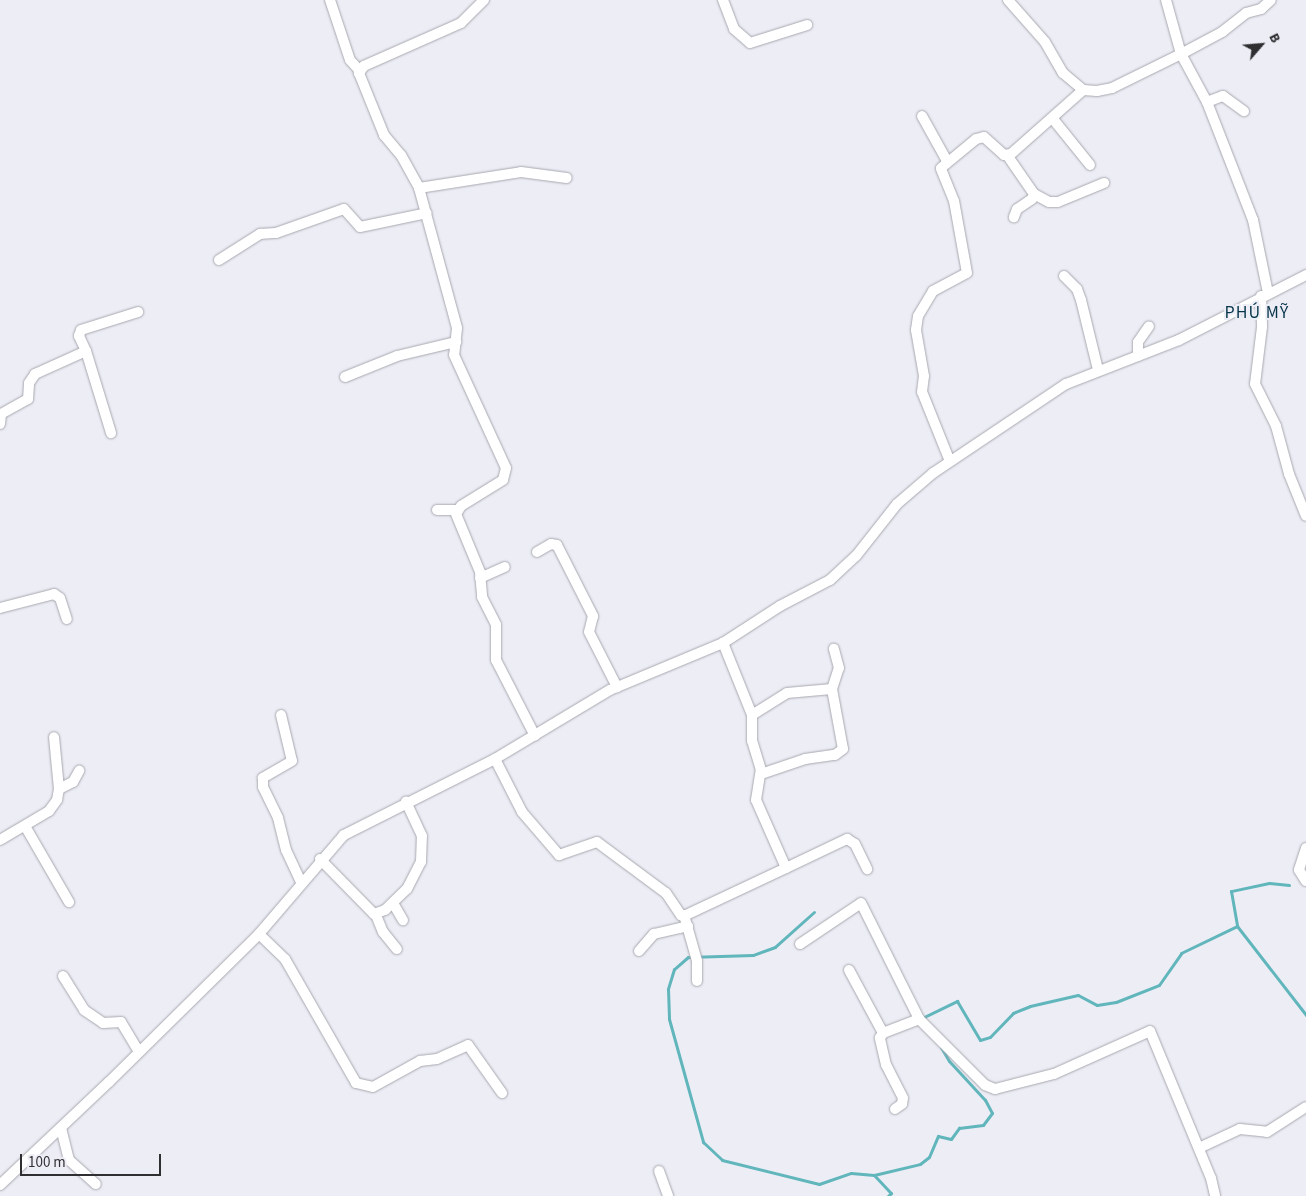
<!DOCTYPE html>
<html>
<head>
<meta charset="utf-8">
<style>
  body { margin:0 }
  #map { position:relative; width:1306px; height:1196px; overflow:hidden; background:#ededf6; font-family:"Source Sans 3",sans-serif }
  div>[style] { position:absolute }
  .stream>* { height:3px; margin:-1.5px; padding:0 1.5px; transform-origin:1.5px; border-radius:1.5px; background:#61b6bc }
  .roads { filter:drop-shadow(0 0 1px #a7a7af) drop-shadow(0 0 1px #a7a7af) }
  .minor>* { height:10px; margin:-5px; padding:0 5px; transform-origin:5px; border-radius:5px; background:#fff }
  span { translate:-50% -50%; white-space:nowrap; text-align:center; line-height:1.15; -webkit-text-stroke:4px #ededf6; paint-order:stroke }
  .quarter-label { font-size:18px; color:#07354a; letter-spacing:1px }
  .north { position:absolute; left:1236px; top:20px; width:50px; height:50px; -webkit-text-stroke:4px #ededf6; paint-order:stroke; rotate:63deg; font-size:14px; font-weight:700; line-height:20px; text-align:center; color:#2f2f32 }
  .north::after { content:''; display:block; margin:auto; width:18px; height:22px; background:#2f2f32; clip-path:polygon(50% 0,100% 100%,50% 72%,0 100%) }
  .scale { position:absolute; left:20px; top:1154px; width:141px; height:22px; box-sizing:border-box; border:2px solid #2f2f32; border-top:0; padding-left:6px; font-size:15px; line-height:18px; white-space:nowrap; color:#2f2f32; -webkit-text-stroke:4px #ededf6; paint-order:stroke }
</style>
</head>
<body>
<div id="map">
  <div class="stream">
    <i style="left:1289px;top:885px;width:20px;rotate:-174deg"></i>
    <i style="left:1269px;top:883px;width:39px;rotate:168deg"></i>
    <i style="left:1231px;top:891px;width:36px;rotate:80deg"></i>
    <i style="left:1237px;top:926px;width:113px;rotate:52.2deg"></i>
    <i style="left:814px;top:912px;width:52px;rotate:138.1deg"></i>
    <i style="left:775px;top:947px;width:23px;rotate:160deg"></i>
    <i style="left:753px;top:955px;width:65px;rotate:178.2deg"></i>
    <i style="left:688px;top:957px;width:18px;rotate:139deg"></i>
    <i style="left:674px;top:969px;width:21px;rotate:107deg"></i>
    <i style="left:668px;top:989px;width:30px;rotate:88deg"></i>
    <i style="left:669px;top:1019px;width:128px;rotate:74.5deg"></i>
    <i style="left:703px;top:1142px;width:26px;rotate:43deg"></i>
    <i style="left:722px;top:1160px;width:100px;rotate:13.9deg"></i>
    <i style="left:819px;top:1184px;width:34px;rotate:-19deg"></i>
    <i style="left:851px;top:1173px;width:23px;rotate:5deg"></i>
    <i style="left:874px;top:1175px;width:25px;rotate:47deg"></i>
    <i style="left:891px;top:1193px;width:4px;rotate:135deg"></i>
    <i style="left:925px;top:1020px;width:3px;rotate:-108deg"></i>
    <i style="left:924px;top:1017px;width:37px;rotate:-26deg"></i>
    <i style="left:957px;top:1001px;width:45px;rotate:59.5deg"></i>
    <i style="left:980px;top:1040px;width:10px;rotate:-17deg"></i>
    <i style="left:990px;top:1037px;width:33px;rotate:-46deg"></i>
    <i style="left:1013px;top:1013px;width:18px;rotate:-22deg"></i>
    <i style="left:1030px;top:1006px;width:49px;rotate:-12.9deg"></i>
    <i style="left:1078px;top:995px;width:21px;rotate:28deg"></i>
    <i style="left:1097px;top:1005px;width:19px;rotate:-9deg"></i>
    <i style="left:1116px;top:1002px;width:46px;rotate:-21.6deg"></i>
    <i style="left:1159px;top:985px;width:39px;rotate:-55deg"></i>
    <i style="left:1181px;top:953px;width:62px;rotate:-25.7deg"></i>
    <i style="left:874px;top:1175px;width:47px;rotate:-13.4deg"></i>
    <i style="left:920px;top:1164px;width:11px;rotate:-38deg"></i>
    <i style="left:929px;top:1157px;width:23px;rotate:-67deg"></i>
    <i style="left:938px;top:1136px;width:13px;rotate:13deg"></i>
    <i style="left:951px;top:1139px;width:14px;rotate:-54deg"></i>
    <i style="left:959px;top:1128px;width:24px;rotate:-7deg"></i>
    <i style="left:983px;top:1125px;width:15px;rotate:-53deg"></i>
    <i style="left:992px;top:1113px;width:15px;rotate:-118deg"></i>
    <i style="left:985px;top:1100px;width:53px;rotate:-132.7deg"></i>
    <i style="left:949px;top:1061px;width:16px;rotate:-120deg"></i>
  </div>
  <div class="roads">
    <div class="minor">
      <i style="left:330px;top:0;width:63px;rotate:71.6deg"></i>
      <i style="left:350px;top:60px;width:15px;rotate:48deg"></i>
      <i style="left:484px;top:0;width:33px;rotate:135deg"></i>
      <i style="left:461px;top:23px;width:106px;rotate:156.1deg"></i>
      <i style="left:364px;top:66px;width:9px;rotate:126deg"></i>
      <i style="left:359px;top:73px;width:67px;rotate:68deg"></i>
      <i style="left:384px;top:135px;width:26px;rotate:50deg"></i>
      <i style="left:401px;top:155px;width:38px;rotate:61deg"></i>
      <i style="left:419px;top:188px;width:145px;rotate:74.8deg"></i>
      <i style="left:457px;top:328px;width:27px;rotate:96deg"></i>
      <i style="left:454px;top:355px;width:124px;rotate:65.3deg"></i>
      <i style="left:506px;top:468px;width:12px;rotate:104deg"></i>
      <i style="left:503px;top:480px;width:49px;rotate:148.2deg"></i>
      <i style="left:461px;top:506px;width:9px;rotate:122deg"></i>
      <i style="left:456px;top:514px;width:63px;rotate:67.5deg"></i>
      <i style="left:480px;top:572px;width:25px;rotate:85deg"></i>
      <i style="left:482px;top:597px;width:31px;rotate:63deg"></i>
      <i style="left:496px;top:625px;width:35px;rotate:90deg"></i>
      <i style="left:496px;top:660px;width:85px;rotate:62.8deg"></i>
      <i style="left:723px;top:0;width:31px;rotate:69deg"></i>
      <i style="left:734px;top:29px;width:21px;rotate:41deg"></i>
      <i style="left:750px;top:43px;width:60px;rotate:-17.5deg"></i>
      <i style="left:1008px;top:0;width:56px;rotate:48.6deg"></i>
      <i style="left:1045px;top:42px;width:36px;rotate:60deg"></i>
      <i style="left:1063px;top:73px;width:26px;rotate:40deg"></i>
      <i style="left:1083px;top:90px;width:14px;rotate:4deg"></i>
      <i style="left:1097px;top:91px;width:15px;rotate:-11deg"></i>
      <i style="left:1112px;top:88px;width:77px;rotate:-26.2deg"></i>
      <i style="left:1181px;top:54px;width:47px;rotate:-28.2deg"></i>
      <i style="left:1222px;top:32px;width:31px;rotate:-38deg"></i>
      <i style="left:1246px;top:13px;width:16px;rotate:-15deg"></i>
      <i style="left:1261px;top:9px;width:13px;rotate:-42deg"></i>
      <i style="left:1166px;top:0;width:56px;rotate:74.5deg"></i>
      <i style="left:1181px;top:54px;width:55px;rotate:61.6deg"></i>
      <i style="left:1207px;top:102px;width:127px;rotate:68.7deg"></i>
      <i style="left:1253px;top:220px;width:75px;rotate:78.4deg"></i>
      <i style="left:1207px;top:102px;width:17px;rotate:-21deg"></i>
      <i style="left:1223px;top:96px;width:26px;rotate:36deg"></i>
      <i style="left:922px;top:116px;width:51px;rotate:60.9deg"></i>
      <i style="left:1053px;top:119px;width:59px;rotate:51.2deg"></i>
      <i style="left:1007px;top:155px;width:47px;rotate:55.3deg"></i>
      <i style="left:1034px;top:194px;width:5px;rotate:112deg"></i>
      <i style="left:1032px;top:199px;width:18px;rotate:146deg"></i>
      <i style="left:1017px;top:209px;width:9px;rotate:111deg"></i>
      <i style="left:419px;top:188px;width:103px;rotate:-8.9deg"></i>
      <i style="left:521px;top:172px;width:46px;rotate:7.4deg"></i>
      <i style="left:1034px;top:194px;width:17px;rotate:28deg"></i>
      <i style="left:1049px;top:202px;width:9px"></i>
      <i style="left:1058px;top:202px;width:50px;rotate:-22.4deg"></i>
      <i style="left:219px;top:260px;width:49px;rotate:-32.4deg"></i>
      <i style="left:260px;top:234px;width:16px;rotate:-4deg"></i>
      <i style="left:276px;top:233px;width:72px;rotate:-19.4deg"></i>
      <i style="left:344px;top:209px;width:24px;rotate:48deg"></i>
      <i style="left:360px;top:227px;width:68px;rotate:-11.8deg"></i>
      <i style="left:1064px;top:276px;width:18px;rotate:45deg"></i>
      <i style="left:1077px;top:289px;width:12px;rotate:70deg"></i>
      <i style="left:1081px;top:300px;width:72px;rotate:76.3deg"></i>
      <i style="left:1261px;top:296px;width:31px;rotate:88deg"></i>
      <i style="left:1262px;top:327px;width:57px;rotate:97deg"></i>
      <i style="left:1255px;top:384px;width:47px;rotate:63.4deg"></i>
      <i style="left:1276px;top:426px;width:50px;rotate:74.8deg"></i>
      <i style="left:1289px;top:474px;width:45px;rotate:68deg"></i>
      <i style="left:86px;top:351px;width:86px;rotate:73deg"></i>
      <i style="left:1138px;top:356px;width:14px;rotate:-90deg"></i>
      <i style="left:1138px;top:342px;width:19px;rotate:-55deg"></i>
      <i style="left:345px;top:377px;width:56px;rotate:-22deg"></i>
      <i style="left:397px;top:356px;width:61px;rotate:-13.3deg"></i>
      <i style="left:0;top:424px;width:10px;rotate:-84deg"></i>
      <i style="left:1px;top:414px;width:31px;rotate:-29deg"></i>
      <i style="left:28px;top:399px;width:16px;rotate:-86deg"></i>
      <i style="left:29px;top:383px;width:11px;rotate:-56deg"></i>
      <i style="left:35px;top:374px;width:56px;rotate:-24.3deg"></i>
      <i style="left:86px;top:351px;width:17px;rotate:-115deg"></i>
      <i style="left:79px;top:336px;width:6px;rotate:-72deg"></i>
      <i style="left:81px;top:330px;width:60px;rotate:-17.5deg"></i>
      <i style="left:949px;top:459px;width:72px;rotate:-111.9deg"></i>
      <i style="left:922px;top:392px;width:16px;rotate:-83deg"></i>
      <i style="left:924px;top:376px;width:47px;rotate:-99.9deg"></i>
      <i style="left:916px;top:330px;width:14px;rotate:-82deg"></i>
      <i style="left:918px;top:316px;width:29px;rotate:-59deg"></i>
      <i style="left:933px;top:291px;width:38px;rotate:-28deg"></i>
      <i style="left:967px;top:273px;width:73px;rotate:-100.2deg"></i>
      <i style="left:954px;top:201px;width:35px;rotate:-112deg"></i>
      <i style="left:941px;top:168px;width:45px;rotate:-39.6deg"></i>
      <i style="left:976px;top:139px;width:8px;rotate:-14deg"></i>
      <i style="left:984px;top:137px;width:27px;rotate:42deg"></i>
      <i style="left:1004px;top:155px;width:7px;rotate:-8deg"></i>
      <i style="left:1011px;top:154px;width:96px;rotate:-41.6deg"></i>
      <i style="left:437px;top:510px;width:20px"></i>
      <i style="left:537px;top:552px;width:16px;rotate:-30deg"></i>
      <i style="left:551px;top:544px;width:6px;rotate:9deg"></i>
      <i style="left:557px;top:545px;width:80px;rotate:63.1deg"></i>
      <i style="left:593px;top:616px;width:16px;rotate:104deg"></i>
      <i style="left:589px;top:632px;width:62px;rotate:63deg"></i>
      <i style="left:480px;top:578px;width:27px;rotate:-24deg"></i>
      <i style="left:0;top:608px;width:56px;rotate:-14.5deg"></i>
      <i style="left:54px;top:594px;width:7px;rotate:34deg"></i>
      <i style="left:60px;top:598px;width:22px;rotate:72deg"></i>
      <i style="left:281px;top:715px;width:47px;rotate:76.6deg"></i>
      <i style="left:292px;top:761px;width:34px;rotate:150deg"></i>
      <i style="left:263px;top:778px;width:9px;rotate:90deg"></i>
      <i style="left:263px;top:787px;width:34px;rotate:64deg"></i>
      <i style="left:278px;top:818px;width:33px;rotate:76deg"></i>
      <i style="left:286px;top:850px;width:35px;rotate:65deg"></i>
      <i style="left:752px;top:715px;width:41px;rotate:-32.2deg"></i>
      <i style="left:787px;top:693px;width:45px;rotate:-5.1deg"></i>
      <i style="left:495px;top:759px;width:59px;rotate:63deg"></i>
      <i style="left:522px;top:812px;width:57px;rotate:49.3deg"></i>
      <i style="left:559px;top:855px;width:40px;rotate:-18.9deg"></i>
      <i style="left:597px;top:842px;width:86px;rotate:36.5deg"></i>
      <i style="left:666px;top:893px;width:27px;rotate:56deg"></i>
      <i style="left:681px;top:915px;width:5px"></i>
      <i style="left:686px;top:915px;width:110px;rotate:-25.2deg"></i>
      <i style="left:786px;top:868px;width:74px;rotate:-113.8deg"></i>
      <i style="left:756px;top:800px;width:30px;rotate:-81deg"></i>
      <i style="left:761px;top:770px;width:30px;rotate:-107deg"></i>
      <i style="left:752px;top:741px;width:26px;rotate:-90deg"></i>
      <i style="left:752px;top:715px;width:78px;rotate:-111.9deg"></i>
      <i style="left:761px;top:774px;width:46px;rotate:-18.8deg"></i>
      <i style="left:805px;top:759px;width:30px;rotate:-8deg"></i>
      <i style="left:835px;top:755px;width:10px;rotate:-37deg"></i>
      <i style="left:843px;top:749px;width:61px;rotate:-100.4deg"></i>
      <i style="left:832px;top:689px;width:22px;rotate:-72deg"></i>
      <i style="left:839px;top:668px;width:20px;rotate:-105deg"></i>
      <i style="left:59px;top:789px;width:16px;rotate:-27deg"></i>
      <i style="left:73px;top:782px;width:13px;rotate:-61deg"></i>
      <i style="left:25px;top:826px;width:88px;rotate:59.9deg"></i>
      <i style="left:0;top:840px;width:57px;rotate:-30.6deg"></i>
      <i style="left:49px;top:811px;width:14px;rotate:-54deg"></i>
      <i style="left:57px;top:800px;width:11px;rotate:-80deg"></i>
      <i style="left:59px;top:789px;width:52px;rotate:-95.5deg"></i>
      <i style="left:1306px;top:848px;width:23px;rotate:108deg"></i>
      <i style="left:1299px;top:870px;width:13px;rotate:58deg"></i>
      <i style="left:320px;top:859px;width:77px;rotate:45.5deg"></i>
      <i style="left:374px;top:914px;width:12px;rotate:-20deg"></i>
      <i style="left:385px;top:910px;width:30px;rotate:-44deg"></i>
      <i style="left:407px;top:889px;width:30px;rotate:-63deg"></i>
      <i style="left:421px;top:862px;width:26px;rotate:-88deg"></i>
      <i style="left:422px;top:836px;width:38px;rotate:-115deg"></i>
      <i style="left:786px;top:868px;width:68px;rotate:-25.4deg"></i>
      <i style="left:847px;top:839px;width:9px;rotate:32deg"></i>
      <i style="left:855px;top:844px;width:28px;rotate:64deg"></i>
      <i style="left:393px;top:903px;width:20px;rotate:60deg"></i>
      <i style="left:376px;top:915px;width:18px;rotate:68deg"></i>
      <i style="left:383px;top:932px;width:22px;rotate:51deg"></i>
      <i style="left:684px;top:915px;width:48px;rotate:74.2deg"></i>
      <i style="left:697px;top:961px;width:20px;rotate:90deg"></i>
      <i style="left:259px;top:934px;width:36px;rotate:44deg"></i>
      <i style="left:285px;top:959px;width:143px;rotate:60.2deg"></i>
      <i style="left:356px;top:1083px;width:17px;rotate:13deg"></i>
      <i style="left:373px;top:1087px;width:54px;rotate:-29deg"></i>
      <i style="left:420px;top:1061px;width:17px;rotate:-7deg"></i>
      <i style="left:437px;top:1059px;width:34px;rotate:-24deg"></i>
      <i style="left:468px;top:1045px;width:59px;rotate:54.7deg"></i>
      <i style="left:800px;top:944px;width:73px;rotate:-33.9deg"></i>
      <i style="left:861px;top:903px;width:130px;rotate:63.4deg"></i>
      <i style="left:639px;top:951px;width:23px;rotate:-49deg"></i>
      <i style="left:654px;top:934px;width:35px;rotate:-13deg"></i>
      <i style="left:849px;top:970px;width:72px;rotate:61.6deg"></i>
      <i style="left:63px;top:976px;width:40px;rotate:58deg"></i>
      <i style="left:84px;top:1010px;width:23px;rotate:34deg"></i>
      <i style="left:103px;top:1023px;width:18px;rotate:-3deg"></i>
      <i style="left:121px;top:1022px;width:35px;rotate:59deg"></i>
      <i style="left:895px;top:1109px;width:9px;rotate:-36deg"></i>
      <i style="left:902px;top:1104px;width:6px;rotate:-81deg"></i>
      <i style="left:903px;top:1098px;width:37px;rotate:-117deg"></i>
      <i style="left:886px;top:1065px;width:28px;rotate:-103deg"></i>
      <i style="left:880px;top:1038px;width:6px;rotate:-59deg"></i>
      <i style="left:883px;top:1033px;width:39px;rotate:-21deg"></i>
      <i style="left:919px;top:1019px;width:93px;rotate:45deg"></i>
      <i style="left:985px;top:1085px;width:11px;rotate:22deg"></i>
      <i style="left:995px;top:1089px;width:61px;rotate:-14.3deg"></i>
      <i style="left:1054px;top:1074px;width:105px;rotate:-24.1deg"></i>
      <i style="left:1150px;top:1031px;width:159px;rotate:67.5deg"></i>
      <i style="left:1211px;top:1178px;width:18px;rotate:77deg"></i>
      <i style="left:61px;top:1128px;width:33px;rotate:76deg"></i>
      <i style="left:69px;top:1160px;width:36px;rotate:42deg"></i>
      <i style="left:1199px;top:1148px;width:45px;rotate:-24.9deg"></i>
      <i style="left:1240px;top:1129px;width:27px;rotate:6deg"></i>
      <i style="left:1267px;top:1132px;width:46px;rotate:-32.7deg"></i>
      <i style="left:659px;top:1171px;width:27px;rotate:70deg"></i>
      <i style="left:0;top:1185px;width:150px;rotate:-43.4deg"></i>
      <i style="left:109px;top:1082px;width:211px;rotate:-44.6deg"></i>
      <i style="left:259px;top:934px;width:130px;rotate:-49.4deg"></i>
      <i style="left:344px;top:835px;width:169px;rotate:-26.7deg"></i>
      <i style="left:495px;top:759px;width:134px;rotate:-31deg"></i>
      <i style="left:610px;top:690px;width:122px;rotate:-22.6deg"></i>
      <i style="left:723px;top:643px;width:68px;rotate:-33deg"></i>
      <i style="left:780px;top:606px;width:56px;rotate:-27.5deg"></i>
      <i style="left:830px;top:580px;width:35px;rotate:-43deg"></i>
      <i style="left:856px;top:556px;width:66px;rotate:-51.7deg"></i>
      <i style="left:897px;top:504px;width:48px;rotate:-40.7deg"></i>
      <i style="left:933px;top:473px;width:160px;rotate:-33.8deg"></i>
      <i style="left:1066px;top:384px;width:121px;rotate:-21.3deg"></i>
      <i style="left:1179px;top:340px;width:143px;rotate:-27.1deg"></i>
    </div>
  </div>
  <div class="quarter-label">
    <span style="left:1257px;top:313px">PHÚ MỸ</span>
  </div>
  <div class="north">B</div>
  <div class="scale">100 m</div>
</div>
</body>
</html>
